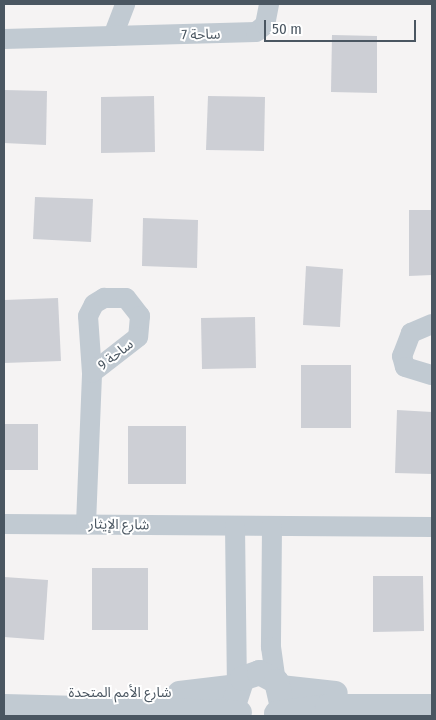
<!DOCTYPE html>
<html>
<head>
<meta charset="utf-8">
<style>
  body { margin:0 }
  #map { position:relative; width:436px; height:720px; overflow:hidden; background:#f5f3f3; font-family:"Fira Sans Condensed","Noto Sans Arabic",sans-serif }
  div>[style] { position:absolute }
  .building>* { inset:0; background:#cdcfd5 }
  .minor>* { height:20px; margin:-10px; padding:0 10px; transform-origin:10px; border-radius:10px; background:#c1cad2 }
  .tertiary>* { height:25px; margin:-12.5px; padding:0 12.5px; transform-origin:12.5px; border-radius:12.5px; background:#c1cad2 }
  span { translate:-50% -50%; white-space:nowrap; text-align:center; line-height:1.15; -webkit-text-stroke:4px #fff; paint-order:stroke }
  .street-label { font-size:14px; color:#4a5661 }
  .frame { position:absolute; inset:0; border:5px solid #4a5661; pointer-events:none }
  .scale { position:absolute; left:264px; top:20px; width:152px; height:22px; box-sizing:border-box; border:2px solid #4a5661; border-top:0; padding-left:6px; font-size:15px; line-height:18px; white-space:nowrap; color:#4a5661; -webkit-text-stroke:4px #fff; paint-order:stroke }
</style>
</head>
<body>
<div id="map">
  <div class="building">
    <i style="clip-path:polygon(332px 35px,377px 36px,377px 93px,331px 92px)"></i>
    <i style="clip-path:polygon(4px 90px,47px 91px,46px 145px,4px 143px)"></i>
    <i style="clip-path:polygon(154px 96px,155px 152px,101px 153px,101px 97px)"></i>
    <i style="clip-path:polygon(208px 96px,265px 97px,264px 151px,206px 150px)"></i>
    <i style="clip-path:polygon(35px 197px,93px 199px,91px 242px,33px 239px)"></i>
    <i style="clip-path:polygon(409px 210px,432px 210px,432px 275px,409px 276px)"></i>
    <i style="clip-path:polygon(143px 218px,198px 220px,197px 268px,142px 266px)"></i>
    <i style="clip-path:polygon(306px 266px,343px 269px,340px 327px,303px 325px)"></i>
    <i style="clip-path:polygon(58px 298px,61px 361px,4px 363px,4px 300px)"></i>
    <i style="clip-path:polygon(255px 317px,256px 368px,202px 369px,201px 318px)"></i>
    <i style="clip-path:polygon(301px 365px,351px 365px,351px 428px,301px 428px)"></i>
    <i style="clip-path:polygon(397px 410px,432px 412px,432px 474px,395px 473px)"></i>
    <i style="clip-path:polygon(4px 424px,38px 424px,38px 470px,4px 470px)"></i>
    <i style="clip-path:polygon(128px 426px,186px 426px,186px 484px,128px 484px)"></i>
    <i style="clip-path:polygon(92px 568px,148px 568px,148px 630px,92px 630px)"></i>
    <i style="clip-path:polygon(373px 576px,423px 576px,424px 631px,373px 632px)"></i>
    <i style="clip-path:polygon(4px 577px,48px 580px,44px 640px,4px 637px)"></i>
  </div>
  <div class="minor">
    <i style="left:113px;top:36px;width:34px;rotate:-69deg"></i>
    <i style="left:4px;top:39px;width:252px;rotate:-1.6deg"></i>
    <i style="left:256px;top:32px;width:11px;rotate:-38deg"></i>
    <i style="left:265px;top:25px;width:21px;rotate:-79deg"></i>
    <i style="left:432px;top:324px;width:23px;rotate:157deg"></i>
    <i style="left:411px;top:333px;width:25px;rotate:111deg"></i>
    <i style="left:402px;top:356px;width:11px;rotate:75deg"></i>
    <i style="left:405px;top:367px;width:28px;rotate:17deg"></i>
    <i style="left:4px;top:524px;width:428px;rotate:0.4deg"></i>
    <i style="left:86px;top:524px;width:151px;rotate:-87.7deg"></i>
    <i style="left:92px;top:373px;width:57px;rotate:-94deg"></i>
    <i style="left:88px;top:316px;width:13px;rotate:-63deg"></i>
    <i style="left:94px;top:304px;width:12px;rotate:-31deg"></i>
    <i style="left:104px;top:298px;width:22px"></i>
    <i style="left:126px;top:298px;width:23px;rotate:52deg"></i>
    <i style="left:140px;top:316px;width:21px;rotate:95deg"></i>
    <i style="left:138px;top:337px;width:58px;rotate:142deg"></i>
    <i style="left:235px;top:526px;width:157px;rotate:89.3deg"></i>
    <i style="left:272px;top:526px;width:121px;rotate:90.5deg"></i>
    <i style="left:271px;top:647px;width:34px;rotate:82deg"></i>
  </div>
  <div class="tertiary">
    <i style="left:280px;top:687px;width:55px;rotate:6.2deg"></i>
    <i style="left:179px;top:693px;width:57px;rotate:-7deg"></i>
    <i style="left:234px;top:702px;width:25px;rotate:-72deg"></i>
    <i style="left:242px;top:678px;width:18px;rotate:-19deg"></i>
    <i style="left:259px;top:672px;width:19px;rotate:28deg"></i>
    <i style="left:276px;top:681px;width:23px;rotate:77deg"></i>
    <i style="left:4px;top:706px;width:235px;rotate:1.5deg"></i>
    <i style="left:276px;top:713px;width:51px;rotate:-7.8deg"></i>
    <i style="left:327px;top:706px;width:105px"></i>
  </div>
  <div class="street-label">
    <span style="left:201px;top:35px;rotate:-1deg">ساحة 7</span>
    <span style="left:116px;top:355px;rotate:-38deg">ساحة 9</span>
    <span style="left:119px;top:525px;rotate:1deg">شارع الإيثار</span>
    <span style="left:120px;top:693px">شارع الأمم المتحدة</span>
  </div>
  <div class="frame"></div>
  <div class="scale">50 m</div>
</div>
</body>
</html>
